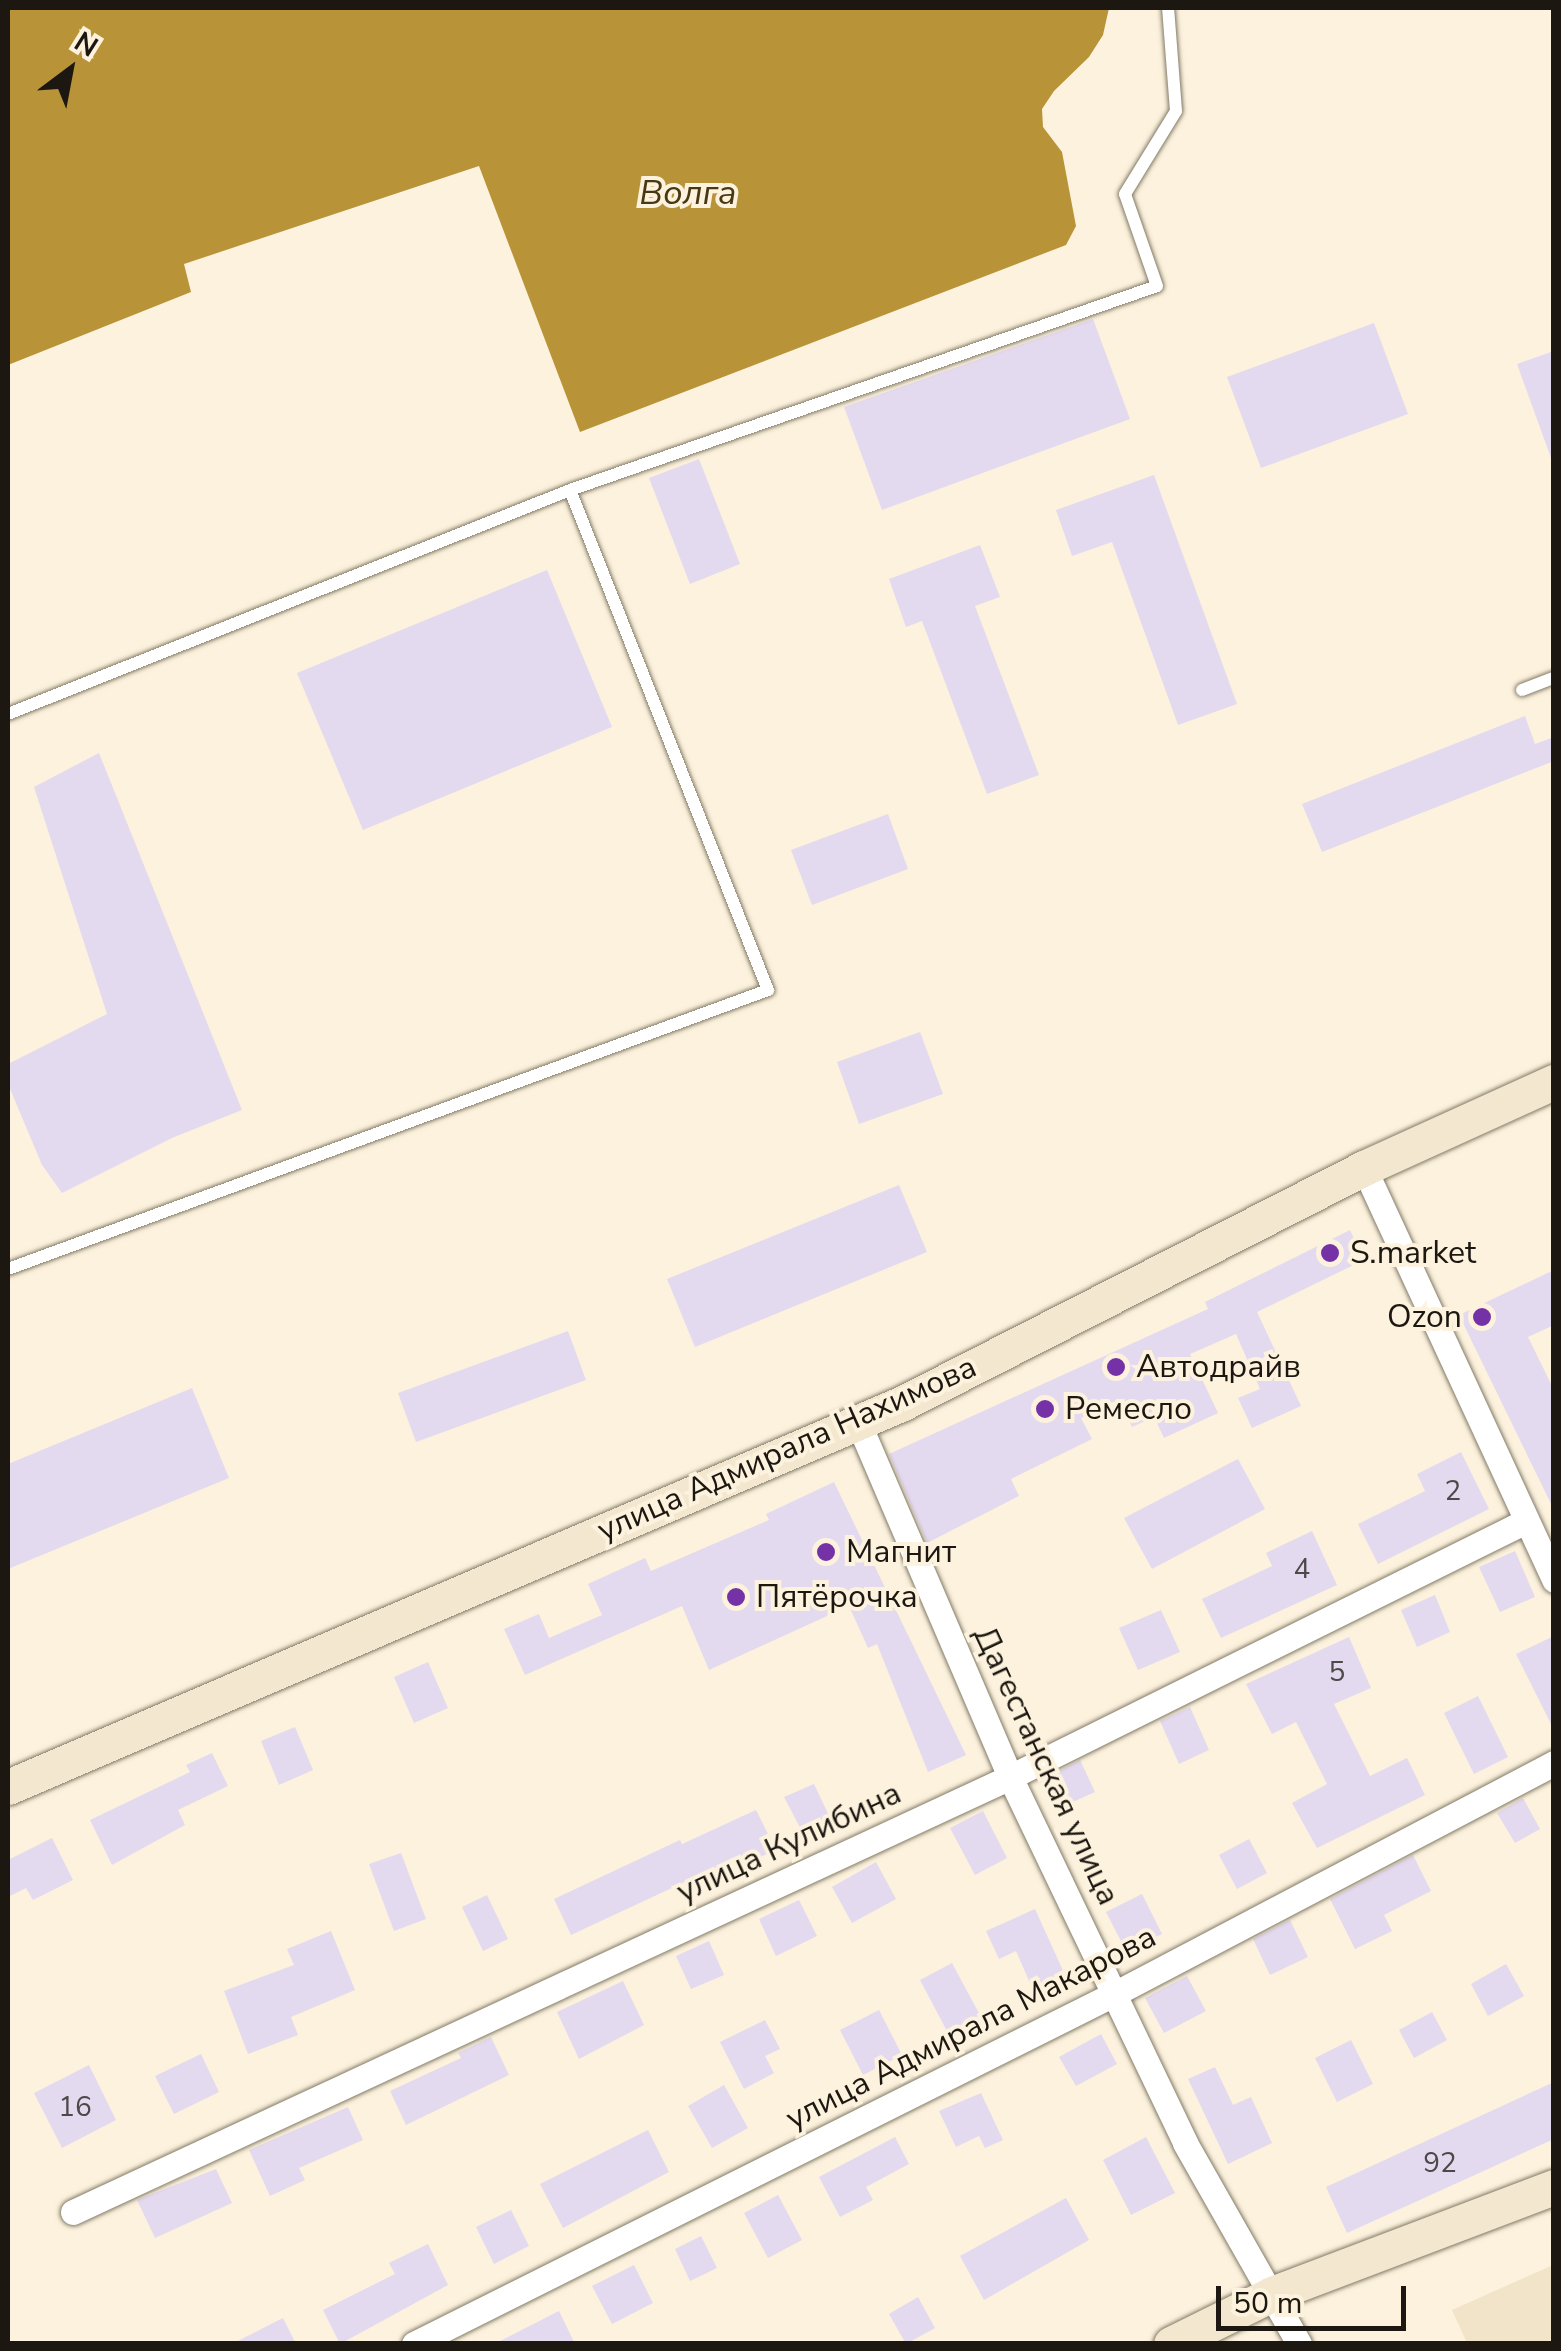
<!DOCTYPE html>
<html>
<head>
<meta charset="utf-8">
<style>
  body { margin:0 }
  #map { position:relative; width:1561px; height:2351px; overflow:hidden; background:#fcf2dd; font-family:"Nunito Sans",sans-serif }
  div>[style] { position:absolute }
  .built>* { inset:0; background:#f2e4c8 }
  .water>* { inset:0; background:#b99337 }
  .building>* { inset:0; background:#e4daef }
  .roads { filter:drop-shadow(0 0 2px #827a67) drop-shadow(0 0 2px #827a67) }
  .lane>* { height:12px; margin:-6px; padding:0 6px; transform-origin:6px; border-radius:6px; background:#fff }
  .street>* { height:25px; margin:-12.5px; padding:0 12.5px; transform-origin:12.5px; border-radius:12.5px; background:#fff }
  .secondary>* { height:35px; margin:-17.5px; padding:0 17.5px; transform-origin:17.5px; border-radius:17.5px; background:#f3e8cf }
  .dots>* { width:28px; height:28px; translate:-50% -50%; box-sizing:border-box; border:5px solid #fcf2dd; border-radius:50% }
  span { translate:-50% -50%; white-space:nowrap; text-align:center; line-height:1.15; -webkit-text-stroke:8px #fcf2dd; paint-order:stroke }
  .number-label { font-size:28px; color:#4e4848 }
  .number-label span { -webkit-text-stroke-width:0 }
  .poi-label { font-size:32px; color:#1c1811 }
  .left { translate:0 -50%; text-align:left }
  .right { translate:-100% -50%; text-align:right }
  .street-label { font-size:32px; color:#1c1811 }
  .water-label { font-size:35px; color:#493912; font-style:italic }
  .frame { position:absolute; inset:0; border:10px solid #1c1811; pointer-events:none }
  .north { position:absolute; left:20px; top:20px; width:100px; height:100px; -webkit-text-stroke:8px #fcf2dd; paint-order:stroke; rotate:32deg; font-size:28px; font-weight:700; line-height:40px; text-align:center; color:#1c1811 }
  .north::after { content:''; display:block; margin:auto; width:35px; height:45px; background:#1c1811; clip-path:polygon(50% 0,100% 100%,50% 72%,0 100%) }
  .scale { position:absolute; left:1216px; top:2286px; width:190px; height:45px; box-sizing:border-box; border:5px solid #1c1811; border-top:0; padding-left:12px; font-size:30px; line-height:35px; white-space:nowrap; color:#1c1811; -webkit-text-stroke:8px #fcf2dd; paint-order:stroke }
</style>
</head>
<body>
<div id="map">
  <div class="built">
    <i style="clip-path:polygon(1553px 2265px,1553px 2343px,1467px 2343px,1452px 2310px)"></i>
  </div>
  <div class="water">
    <i style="clip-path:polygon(8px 8px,1109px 8px,1103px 35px,1089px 57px,1054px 91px,1042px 109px,1043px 127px,1062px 152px,1076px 226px,1066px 245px,580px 432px,479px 166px,184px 264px,191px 292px,8px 365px)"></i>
  </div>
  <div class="building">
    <i style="clip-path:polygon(1093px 319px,1130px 419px,882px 510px,844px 407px)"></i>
    <i style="clip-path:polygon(1374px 323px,1408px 414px,1261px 468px,1227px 377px)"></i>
    <i style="clip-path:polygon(1554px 351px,1554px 458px,1551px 458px,1517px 364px)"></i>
    <i style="clip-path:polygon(699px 459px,740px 564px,690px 584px,649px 478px)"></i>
    <i style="clip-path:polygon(1154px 475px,1237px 704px,1178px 725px,1112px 542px,1072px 556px,1056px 510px)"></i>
    <i style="clip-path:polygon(980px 545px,1000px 597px,975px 606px,1039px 775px,987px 794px,922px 621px,906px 627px,889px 579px)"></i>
    <i style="clip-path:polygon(547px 570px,612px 727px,363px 830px,297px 673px)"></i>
    <i style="clip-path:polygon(1525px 716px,1535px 744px,1554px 737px,1554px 761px,1322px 852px,1302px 804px)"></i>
    <i style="clip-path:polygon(99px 753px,242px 1110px,172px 1138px,62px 1193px,42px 1165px,8px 1084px,8px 1064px,107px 1014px,34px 787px)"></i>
    <i style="clip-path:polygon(888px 814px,908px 869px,812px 905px,791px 850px)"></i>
    <i style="clip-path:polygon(920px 1032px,943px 1094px,859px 1124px,837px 1062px)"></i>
    <i style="clip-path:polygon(899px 1185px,927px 1252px,695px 1347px,667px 1279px)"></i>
    <i style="clip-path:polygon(1350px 1230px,1364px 1260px,1257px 1312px,1301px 1406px,1252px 1428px,1238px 1398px,1260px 1389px,1236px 1334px,1190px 1354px,1218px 1413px,1164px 1438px,1154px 1417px,1132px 1427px,1119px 1399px,1081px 1418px,1092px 1439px,1011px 1479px,1019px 1496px,927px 1543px,889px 1454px,1208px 1309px,1205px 1302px)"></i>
    <i style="clip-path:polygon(1554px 1270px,1554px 1325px,1528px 1337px,1554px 1390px,1554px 1510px,1459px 1315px)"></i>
    <i style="clip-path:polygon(568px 1331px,586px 1380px,416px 1442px,398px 1393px)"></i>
    <i style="clip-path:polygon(192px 1388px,229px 1478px,8px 1569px,8px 1464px)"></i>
    <i style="clip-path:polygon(1461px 1452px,1489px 1509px,1378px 1564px,1358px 1524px,1425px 1491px,1417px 1474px)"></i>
    <i style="clip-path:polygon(1238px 1459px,1265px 1509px,1152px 1569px,1124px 1518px)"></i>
    <i style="clip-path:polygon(834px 1482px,966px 1755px,928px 1772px,877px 1644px,868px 1648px,849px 1606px,709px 1670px,682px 1606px,525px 1675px,504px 1629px,539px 1614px,549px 1638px,602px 1615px,588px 1584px,645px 1558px,651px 1571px,769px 1520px,766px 1514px)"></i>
    <i style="clip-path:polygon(1312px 1531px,1337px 1585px,1221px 1638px,1202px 1599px,1272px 1566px,1266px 1553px)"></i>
    <i style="clip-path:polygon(1515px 1551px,1535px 1597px,1500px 1612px,1479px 1567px)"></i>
    <i style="clip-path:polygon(1435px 1595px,1450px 1632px,1417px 1647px,1401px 1610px)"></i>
    <i style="clip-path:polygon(1161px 1610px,1180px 1652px,1138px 1670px,1119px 1628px)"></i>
    <i style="clip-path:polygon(1554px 1636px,1554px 1730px,1516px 1654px)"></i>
    <i style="clip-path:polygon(1349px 1637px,1371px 1688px,1334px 1704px,1370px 1776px,1407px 1758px,1425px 1795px,1317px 1848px,1292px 1803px,1327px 1784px,1296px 1722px,1272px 1734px,1246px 1684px)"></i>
    <i style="clip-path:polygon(428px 1662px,448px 1708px,414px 1723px,394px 1677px)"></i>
    <i style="clip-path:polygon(1478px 1696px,1508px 1757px,1474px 1774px,1444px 1713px)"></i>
    <i style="clip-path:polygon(1190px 1707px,1209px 1750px,1179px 1764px,1160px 1721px)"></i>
    <i style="clip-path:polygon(295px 1727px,313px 1770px,279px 1785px,261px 1741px)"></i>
    <i style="clip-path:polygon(212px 1753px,228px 1786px,178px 1810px,185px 1825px,112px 1865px,90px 1820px,190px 1772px,186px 1765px)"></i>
    <i style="clip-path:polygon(1080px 1760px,1095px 1792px,1055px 1810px,1041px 1780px)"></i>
    <i style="clip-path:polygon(814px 1784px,833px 1824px,805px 1837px,784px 1797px)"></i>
    <i style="clip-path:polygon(1523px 1798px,1540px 1829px,1515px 1843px,1497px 1813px)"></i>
    <i style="clip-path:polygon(756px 1810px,776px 1850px,723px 1874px,719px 1866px,571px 1935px,554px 1899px,680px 1840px,682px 1844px)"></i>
    <i style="clip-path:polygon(983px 1811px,1007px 1858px,975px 1875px,950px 1828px)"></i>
    <i style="clip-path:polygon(52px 1838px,73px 1880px,33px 1900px,26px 1888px,8px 1897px,8px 1860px)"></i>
    <i style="clip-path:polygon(1249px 1839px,1267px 1873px,1237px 1889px,1219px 1855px)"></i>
    <i style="clip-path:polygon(401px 1853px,426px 1919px,394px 1931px,369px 1864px)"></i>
    <i style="clip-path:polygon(1413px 1855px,1431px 1891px,1384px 1915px,1392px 1931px,1355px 1949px,1330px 1899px)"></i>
    <i style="clip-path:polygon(876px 1862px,896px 1899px,852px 1923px,832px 1887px)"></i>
    <i style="clip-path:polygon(1142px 1894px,1162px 1934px,1126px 1951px,1106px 1912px)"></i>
    <i style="clip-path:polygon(487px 1895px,508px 1939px,483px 1951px,462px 1907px)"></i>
    <i style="clip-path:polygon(799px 1900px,817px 1936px,776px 1956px,759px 1919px)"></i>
    <i style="clip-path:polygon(1035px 1909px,1065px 1975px,1033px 1990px,1016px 1951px,999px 1959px,986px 1931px)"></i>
    <i style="clip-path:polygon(1290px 1920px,1308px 1957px,1270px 1975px,1253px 1939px)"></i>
    <i style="clip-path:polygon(331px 1931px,355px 1990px,291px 2017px,298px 2035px,248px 2054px,224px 1991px,294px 1965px,287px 1949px)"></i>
    <i style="clip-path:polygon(709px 1941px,724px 1975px,691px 1989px,676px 1956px)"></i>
    <i style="clip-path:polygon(952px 1963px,980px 2015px,948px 2033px,920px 1980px)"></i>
    <i style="clip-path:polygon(1506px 1964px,1524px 1996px,1488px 2016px,1471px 1984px)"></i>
    <i style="clip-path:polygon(1187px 1976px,1206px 2011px,1164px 2033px,1145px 1998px)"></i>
    <i style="clip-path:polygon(623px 1981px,644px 2025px,579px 2059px,557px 2012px)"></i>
    <i style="clip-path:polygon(879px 2010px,902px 2055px,863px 2075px,840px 2030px)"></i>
    <i style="clip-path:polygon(1432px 2012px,1447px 2040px,1414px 2058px,1399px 2030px)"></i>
    <i style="clip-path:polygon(765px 2020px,780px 2049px,765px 2056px,774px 2073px,744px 2089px,720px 2042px)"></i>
    <i style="clip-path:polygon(1101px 2034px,1117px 2064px,1076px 2086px,1059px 2057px)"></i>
    <i style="clip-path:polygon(491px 2037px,509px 2075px,406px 2125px,390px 2091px,461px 2058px,458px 2053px)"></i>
    <i style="clip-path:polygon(1351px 2040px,1373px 2084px,1337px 2102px,1315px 2058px)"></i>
    <i style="clip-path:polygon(201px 2054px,219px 2092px,174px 2114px,155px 2076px)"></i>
    <i style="clip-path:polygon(89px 2065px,116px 2120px,62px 2148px,34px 2093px)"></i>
    <i style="clip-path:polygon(1215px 2067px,1233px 2105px,1251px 2097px,1272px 2143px,1228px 2164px,1188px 2079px)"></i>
    <i style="clip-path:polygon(1554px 2082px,1554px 2139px,1347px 2233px,1326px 2187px)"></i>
    <i style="clip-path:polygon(724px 2085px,748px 2128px,712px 2148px,688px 2106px)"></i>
    <i style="clip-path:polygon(981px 2093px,1003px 2140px,985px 2148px,979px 2136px,956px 2147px,939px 2111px)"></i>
    <i style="clip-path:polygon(348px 2107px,363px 2140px,299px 2168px,305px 2180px,270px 2196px,249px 2150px)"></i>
    <i style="clip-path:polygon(648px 2130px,669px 2172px,563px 2228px,540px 2184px)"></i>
    <i style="clip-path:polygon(895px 2137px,909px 2164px,866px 2187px,873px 2200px,840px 2217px,819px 2177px)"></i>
    <i style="clip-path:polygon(1146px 2137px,1175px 2193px,1131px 2215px,1103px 2160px)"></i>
    <i style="clip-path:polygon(216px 2169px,232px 2203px,155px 2238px,137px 2200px)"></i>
    <i style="clip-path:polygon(778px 2195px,802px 2240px,768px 2258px,744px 2213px)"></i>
    <i style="clip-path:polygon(1066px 2198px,1089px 2240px,984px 2300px,960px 2256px)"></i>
    <i style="clip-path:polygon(511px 2210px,529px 2246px,494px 2264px,476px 2227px)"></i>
    <i style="clip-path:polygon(701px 2236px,717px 2268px,690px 2281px,675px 2249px)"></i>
    <i style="clip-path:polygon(428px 2244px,448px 2285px,340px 2344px,323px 2310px,395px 2274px,389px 2263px)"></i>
    <i style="clip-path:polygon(634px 2265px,653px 2303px,612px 2324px,592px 2286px)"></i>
    <i style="clip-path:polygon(918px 2297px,935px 2328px,906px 2344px,889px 2314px)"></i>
    <i style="clip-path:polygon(559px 2311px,575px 2344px,494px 2344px)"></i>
    <i style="clip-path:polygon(283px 2318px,296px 2344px,232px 2344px)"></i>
  </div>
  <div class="roads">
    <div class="lane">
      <i style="left:570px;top:490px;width:621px;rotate:-19.16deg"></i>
      <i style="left:1157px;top:286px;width:97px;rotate:-109.2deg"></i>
      <i style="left:1125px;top:194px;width:97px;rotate:-58.4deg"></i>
      <i style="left:1176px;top:111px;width:103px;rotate:-94.4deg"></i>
      <i style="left:1522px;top:690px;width:34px;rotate:-21deg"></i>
      <i style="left:8px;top:714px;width:605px;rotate:-21.73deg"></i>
      <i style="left:570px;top:490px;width:538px;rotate:68.4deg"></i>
      <i style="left:768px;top:990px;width:810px;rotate:159.84deg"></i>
    </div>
    <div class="street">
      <i style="left:1364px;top:1168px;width:454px;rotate:65.2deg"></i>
      <i style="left:858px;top:1422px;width:386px;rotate:66.8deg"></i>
      <i style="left:1010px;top:1777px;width:406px;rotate:64.4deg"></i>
      <i style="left:1185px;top:2143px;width:231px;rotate:60.4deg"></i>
      <i style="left:73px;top:2212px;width:1033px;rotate:-24.9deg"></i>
      <i style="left:1010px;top:1777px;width:576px;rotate:-26.39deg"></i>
      <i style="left:414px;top:2344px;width:785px;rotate:-26.57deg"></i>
      <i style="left:1116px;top:1993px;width:495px;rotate:-27.7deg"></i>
    </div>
    <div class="secondary">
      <i style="left:8px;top:1787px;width:974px;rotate:-23.22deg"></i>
      <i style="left:903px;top:1403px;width:517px;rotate:-27.01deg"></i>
      <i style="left:1364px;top:1168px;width:209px;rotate:-24.4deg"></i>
      <i style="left:1171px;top:2344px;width:113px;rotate:-26.3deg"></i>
      <i style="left:1272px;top:2294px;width:302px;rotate:-20.8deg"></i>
    </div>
  </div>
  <div class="dots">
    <i style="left:1330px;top:1253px;background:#7532a7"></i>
    <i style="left:1482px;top:1317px;background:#7532a7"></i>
    <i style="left:1116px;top:1367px;background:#7532a7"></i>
    <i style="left:1045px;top:1409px;background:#7532a7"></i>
    <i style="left:826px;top:1552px;background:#7532a7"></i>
    <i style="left:736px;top:1597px;background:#7532a7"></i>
  </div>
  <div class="number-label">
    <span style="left:1453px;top:1491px">2</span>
    <span style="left:1302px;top:1569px">4</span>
    <span style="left:1337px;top:1672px">5</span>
    <span style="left:75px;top:2107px">16</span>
    <span style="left:1440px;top:2163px">92</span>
  </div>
  <div class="poi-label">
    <span class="left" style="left:1350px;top:1253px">S.market</span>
    <span class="right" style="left:1462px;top:1317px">Ozon</span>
    <span class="left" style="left:1136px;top:1367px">Автодрайв</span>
    <span class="left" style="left:1065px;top:1409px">Ремесло</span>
    <span class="left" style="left:846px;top:1552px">Магнит</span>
    <span class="left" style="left:756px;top:1597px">Пятёрочка</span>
  </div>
  <div class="street-label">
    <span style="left:787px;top:1449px;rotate:-24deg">улица Адмирала Нахимова</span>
    <span style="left:1046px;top:1766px;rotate:65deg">Дагестанская улица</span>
    <span style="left:789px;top:1843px;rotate:-25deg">улица Кулибина</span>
    <span style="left:971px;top:2028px;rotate:-27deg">улица Адмирала Макарова</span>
  </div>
  <div class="water-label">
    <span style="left:688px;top:193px">Волга</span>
  </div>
  <div class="frame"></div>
  <div class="north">N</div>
  <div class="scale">50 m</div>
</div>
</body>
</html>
